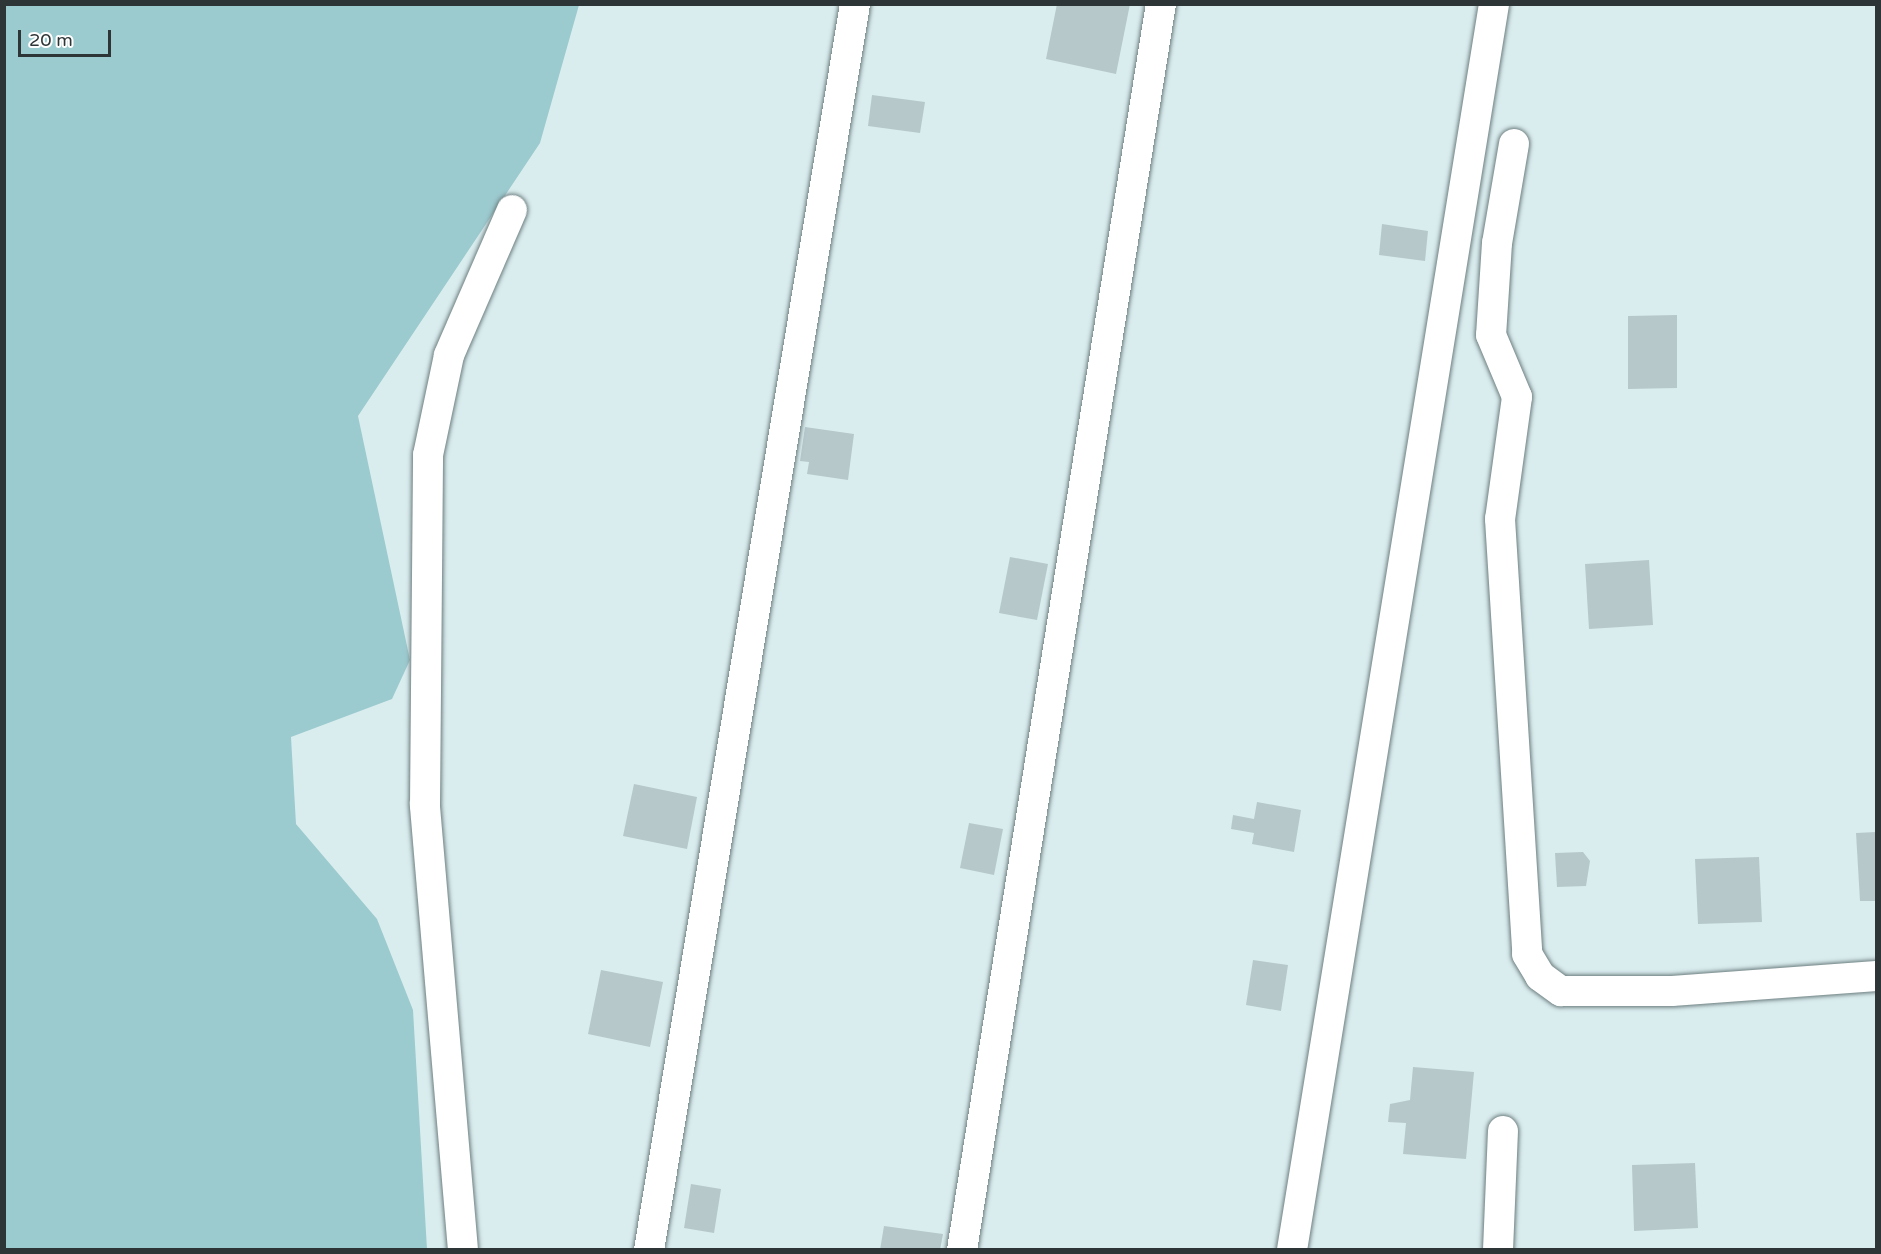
<!DOCTYPE html>
<html>
<head>
<meta charset="utf-8">
<style>
  body { margin:0 }
  #map { position:relative; width:1881px; height:1254px; overflow:hidden; background:#daedee; font-family:"Varela Round",sans-serif }
  div>[style] { position:absolute }
  .green>* { inset:0; background:#9ccbcf }
  .building>* { inset:0; background:#b6c8ca }
  .roads { filter:drop-shadow(0 0 2px #6e7f81) drop-shadow(0 0 2px #6e7f81) }
  .minor>* { height:30px; margin:-15px; padding:0 15px; transform-origin:15px; border-radius:15px; background:#fff }
  span { translate:-50% -50%; white-space:nowrap; text-align:center; line-height:1.15; -webkit-text-stroke:4.5px #fff; paint-order:stroke }
  .frame { position:absolute; inset:0; border:6px solid #2e3536; pointer-events:none }
  .scale { position:absolute; left:18px; top:30px; width:93px; height:27px; box-sizing:border-box; border:3px solid #2e3536; border-top:0; padding-left:8px; font-size:18px; line-height:21px; white-space:nowrap; color:#2e3536; -webkit-text-stroke:4px #fff; paint-order:stroke }
</style>
</head>
<body>
<div id="map">
  <div class="green">
    <i style="clip-path:polygon(5px 5px,579px 5px,540px 143px,358px 416px,410px 660px,392px 699px,291px 737px,296px 824px,377px 919px,413px 1010px,427px 1249px,5px 1250px)"></i>
  </div>
  <div class="building">
    <i style="clip-path:polygon(1057px 4px,1130px 4px,1116px 74px,1046px 59px)"></i>
    <i style="clip-path:polygon(872px 95px,925px 102px,920px 133px,868px 126px)"></i>
    <i style="clip-path:polygon(1382px 224px,1428px 231px,1425px 261px,1379px 255px)"></i>
    <i style="clip-path:polygon(1677px 315px,1677px 388px,1628px 389px,1628px 316px)"></i>
    <i style="clip-path:polygon(805px 427px,854px 434px,848px 480px,807px 474px,809px 462px,800px 461px)"></i>
    <i style="clip-path:polygon(1010px 557px,1048px 564px,1037px 620px,999px 613px)"></i>
    <i style="clip-path:polygon(1649px 560px,1653px 625px,1589px 629px,1585px 564px)"></i>
    <i style="clip-path:polygon(634px 784px,697px 797px,687px 849px,623px 836px)"></i>
    <i style="clip-path:polygon(1257px 802px,1301px 810px,1294px 852px,1252px 844px,1254px 833px,1231px 829px,1233px 815px,1254px 819px)"></i>
    <i style="clip-path:polygon(969px 823px,1003px 829px,994px 875px,960px 868px)"></i>
    <i style="clip-path:polygon(1876px 832px,1876px 901px,1860px 901px,1856px 833px)"></i>
    <i style="clip-path:polygon(1583px 852px,1590px 861px,1586px 886px,1557px 887px,1555px 853px)"></i>
    <i style="clip-path:polygon(1759px 857px,1762px 922px,1698px 924px,1695px 859px)"></i>
    <i style="clip-path:polygon(1253px 960px,1288px 965px,1281px 1011px,1246px 1005px)"></i>
    <i style="clip-path:polygon(601px 970px,663px 982px,650px 1047px,588px 1034px)"></i>
    <i style="clip-path:polygon(1413px 1067px,1474px 1072px,1466px 1159px,1403px 1154px,1406px 1123px,1388px 1122px,1390px 1104px,1410px 1100px)"></i>
    <i style="clip-path:polygon(1695px 1163px,1698px 1228px,1634px 1231px,1632px 1165px)"></i>
    <i style="clip-path:polygon(691px 1184px,721px 1189px,714px 1233px,684px 1228px)"></i>
    <i style="clip-path:polygon(884px 1226px,943px 1234px,940px 1250px,880px 1250px)"></i>
  </div>
  <div class="roads">
    <div class="minor">
      <i style="left:1514px;top:144px;width:100px;rotate:99.7deg"></i>
      <i style="left:1497px;top:243px;width:92px;rotate:93.7deg"></i>
      <i style="left:1491px;top:335px;width:67px;rotate:67.2deg"></i>
      <i style="left:1517px;top:397px;width:123px;rotate:97.9deg"></i>
      <i style="left:1500px;top:519px;width:436px;rotate:86.4deg"></i>
      <i style="left:1527px;top:954px;width:26px;rotate:59deg"></i>
      <i style="left:1540px;top:976px;width:26px;rotate:36deg"></i>
      <i style="left:1561px;top:991px;width:111px"></i>
      <i style="left:1672px;top:991px;width:205px;rotate:-4.2deg"></i>
      <i style="left:463px;top:1250px;width:447px;rotate:-94.9deg"></i>
      <i style="left:425px;top:805px;width:350px;rotate:-89.5deg"></i>
      <i style="left:428px;top:455px;width:102px;rotate:-78.1deg"></i>
      <i style="left:449px;top:355px;width:158px;rotate:-66.5deg"></i>
      <i style="left:649px;top:1250px;width:1263px;rotate:-80.61deg"></i>
      <i style="left:962px;top:1250px;width:1262px;rotate:-80.93deg"></i>
      <i style="left:1292px;top:1250px;width:1262px;rotate:-80.79deg"></i>
      <i style="left:1498px;top:1250px;width:119px;rotate:-87.6deg"></i>
    </div>
  </div>
  <div class="frame"></div>
  <div class="scale">20 m</div>
</div>
</body>
</html>
